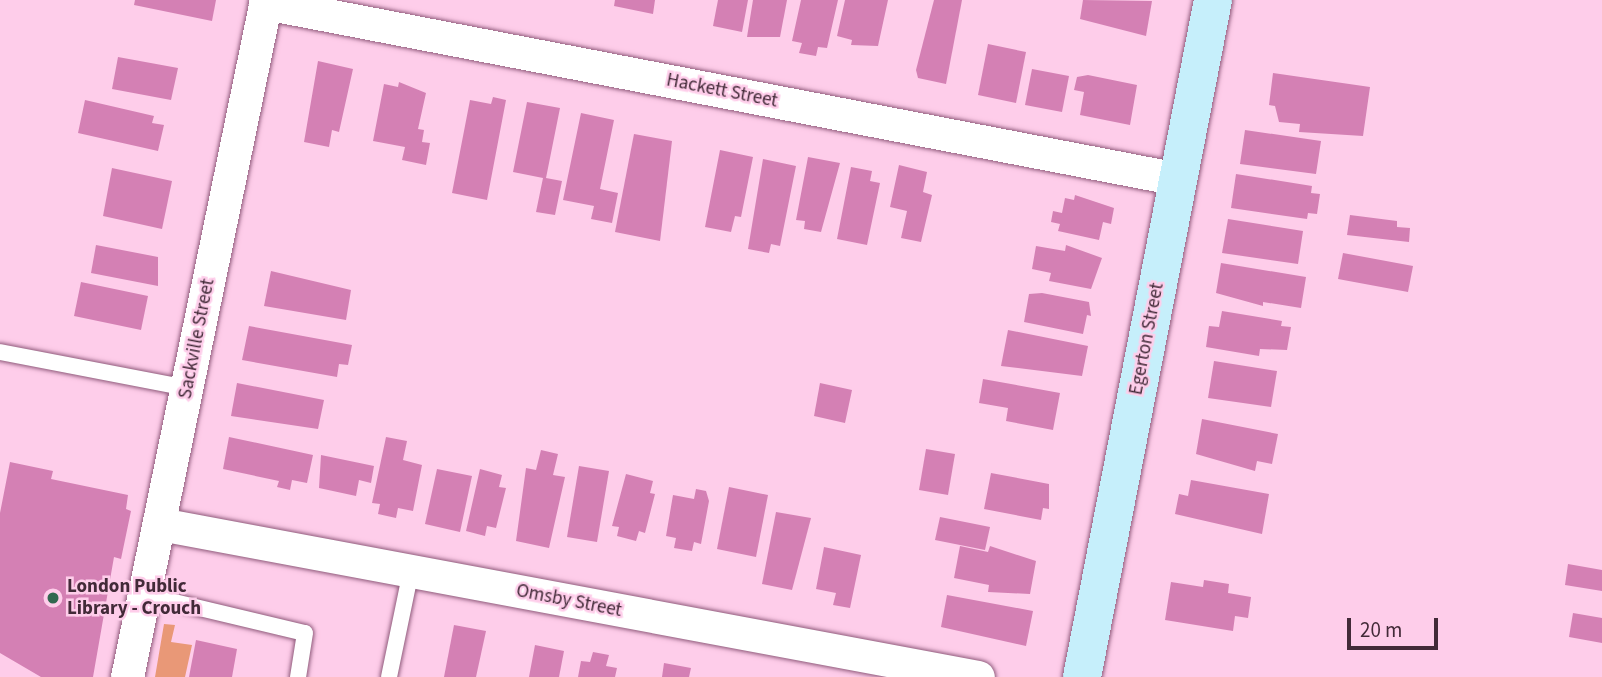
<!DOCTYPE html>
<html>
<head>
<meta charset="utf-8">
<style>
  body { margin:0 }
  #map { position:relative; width:1602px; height:677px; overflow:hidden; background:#fecdea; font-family:"Source Sans 3",sans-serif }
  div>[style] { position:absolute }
  .green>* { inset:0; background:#e99877 }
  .building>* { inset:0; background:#d480b4 }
  .roads { filter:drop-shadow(0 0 2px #905b7c) drop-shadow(0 0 2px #905b7c) }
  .lane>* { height:16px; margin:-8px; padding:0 8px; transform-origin:8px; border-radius:8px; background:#fff }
  .street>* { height:33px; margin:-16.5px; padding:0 16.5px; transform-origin:16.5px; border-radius:16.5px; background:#fff }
  .secondary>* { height:38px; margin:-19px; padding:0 19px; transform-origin:19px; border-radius:19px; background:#c6effb }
  .dots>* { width:19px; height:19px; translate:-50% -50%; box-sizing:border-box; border:4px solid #fecdea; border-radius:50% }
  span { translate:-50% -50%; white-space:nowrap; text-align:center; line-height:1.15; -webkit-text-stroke:5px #fecdea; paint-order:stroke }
  .street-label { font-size:19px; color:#422a38 }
  .poi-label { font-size:19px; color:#422a38; font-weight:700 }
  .left { translate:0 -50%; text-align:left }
  .scale { position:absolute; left:1347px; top:618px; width:91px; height:32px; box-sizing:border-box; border:4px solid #422a38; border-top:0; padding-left:9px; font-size:21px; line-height:24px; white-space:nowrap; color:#422a38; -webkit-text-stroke:5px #fecdea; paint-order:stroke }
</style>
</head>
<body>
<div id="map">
  <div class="green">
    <i style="clip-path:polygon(164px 624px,175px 625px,171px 642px,192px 645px,185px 677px,155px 677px)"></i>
  </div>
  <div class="building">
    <i style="clip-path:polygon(135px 0,216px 0,212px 21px,134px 5px)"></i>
    <i style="clip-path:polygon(615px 0,655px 0,653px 14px,614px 6px)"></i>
    <i style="clip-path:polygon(718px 0,748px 0,742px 32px,713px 26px)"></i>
    <i style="clip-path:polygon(753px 0,787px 0,780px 37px,747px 37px)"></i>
    <i style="clip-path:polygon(801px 0,838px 0,827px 48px,818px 47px,816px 56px,799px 53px,802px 43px,792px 41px)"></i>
    <i style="clip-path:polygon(845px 0,888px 0,878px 46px,851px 45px,852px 40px,837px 36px)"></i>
    <i style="clip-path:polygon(934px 0,962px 0,946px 84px,918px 78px,916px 70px)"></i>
    <i style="clip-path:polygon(1083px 0,1152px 1px,1146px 36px,1080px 19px)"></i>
    <i style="clip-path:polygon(988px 44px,1026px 52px,1016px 103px,978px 95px)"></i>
    <i style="clip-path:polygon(118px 57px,178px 68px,171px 100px,112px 89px)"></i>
    <i style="clip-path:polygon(318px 61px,353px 69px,339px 132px,332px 130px,329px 147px,304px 142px)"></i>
    <i style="clip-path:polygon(1032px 69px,1069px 76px,1062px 112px,1025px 105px)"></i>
    <i style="clip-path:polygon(1273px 73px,1370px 87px,1363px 136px,1299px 132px,1300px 124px,1279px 122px,1275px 106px,1269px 105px)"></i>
    <i style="clip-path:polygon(1088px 75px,1137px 85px,1130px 125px,1080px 115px,1084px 92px,1074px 90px,1077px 77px)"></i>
    <i style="clip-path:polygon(399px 82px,426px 93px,418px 129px,424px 130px,422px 142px,430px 143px,426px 165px,402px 160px,405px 147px,373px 141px,384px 84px,398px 87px)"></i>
    <i style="clip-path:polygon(493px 97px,506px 100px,487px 200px,452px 193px,470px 100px,491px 104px)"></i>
    <i style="clip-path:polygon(85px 100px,154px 116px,152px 123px,164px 125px,158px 151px,78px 133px)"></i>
    <i style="clip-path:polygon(527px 102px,560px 108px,546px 178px,562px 181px,555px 215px,536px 212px,543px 178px,513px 172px)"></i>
    <i style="clip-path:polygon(581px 113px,614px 120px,600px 189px,618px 193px,612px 223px,591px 219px,594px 206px,563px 200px)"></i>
    <i style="clip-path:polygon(1245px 130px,1321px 141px,1316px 174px,1240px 164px)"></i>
    <i style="clip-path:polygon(634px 134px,672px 141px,660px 241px,615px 232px)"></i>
    <i style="clip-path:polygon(720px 150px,753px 157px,741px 217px,735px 216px,731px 232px,705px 227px)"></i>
    <i style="clip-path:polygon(808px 157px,840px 163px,821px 232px,804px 229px,805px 221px,796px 220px)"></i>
    <i style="clip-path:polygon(763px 159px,796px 166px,780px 246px,771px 244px,769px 253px,748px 249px)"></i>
    <i style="clip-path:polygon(899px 165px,927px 172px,923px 192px,932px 195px,921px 242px,901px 238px,907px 211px,890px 207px)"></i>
    <i style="clip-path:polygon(851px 167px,872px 171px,870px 181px,880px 183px,867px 245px,837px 239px)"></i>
    <i style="clip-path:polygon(112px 168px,172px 181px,162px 229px,103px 216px)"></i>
    <i style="clip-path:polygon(1236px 174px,1312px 186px,1311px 193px,1320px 194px,1317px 214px,1308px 213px,1307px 219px,1231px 208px)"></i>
    <i style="clip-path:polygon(1075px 195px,1114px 208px,1111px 224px,1103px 222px,1099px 240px,1058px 231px,1060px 224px,1051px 222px,1053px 211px,1062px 213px,1065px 198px,1074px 200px)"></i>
    <i style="clip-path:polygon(1350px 215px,1397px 221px,1397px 227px,1410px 228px,1409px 242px,1347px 235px)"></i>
    <i style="clip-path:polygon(1228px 219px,1303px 231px,1298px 264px,1222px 253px)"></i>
    <i style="clip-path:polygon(96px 245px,158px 257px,158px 286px,91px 273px)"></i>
    <i style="clip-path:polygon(1066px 245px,1102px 258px,1091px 289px,1049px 281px,1051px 273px,1032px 269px,1036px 246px,1065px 251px)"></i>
    <i style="clip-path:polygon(1343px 253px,1413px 266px,1408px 292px,1338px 279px)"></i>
    <i style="clip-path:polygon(1221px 263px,1306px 277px,1301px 308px,1263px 302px,1263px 306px,1216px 293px)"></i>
    <i style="clip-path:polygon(271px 271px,351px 290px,346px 320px,264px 306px)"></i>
    <i style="clip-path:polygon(81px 282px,148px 296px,141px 330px,74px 316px)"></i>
    <i style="clip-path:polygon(1042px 293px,1089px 302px,1091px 316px,1087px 315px,1083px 334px,1024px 322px,1029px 294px)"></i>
    <i style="clip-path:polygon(1222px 311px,1282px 321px,1281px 326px,1291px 327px,1287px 350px,1260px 349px,1259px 356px,1206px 347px,1209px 326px,1219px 327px)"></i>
    <i style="clip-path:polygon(249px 326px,352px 345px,348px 365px,339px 364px,337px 377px,242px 360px)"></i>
    <i style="clip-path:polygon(1008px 330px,1088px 346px,1082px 376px,1001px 366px)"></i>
    <i style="clip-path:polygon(1214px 361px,1277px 371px,1271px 407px,1208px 398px)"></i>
    <i style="clip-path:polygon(983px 379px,1060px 393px,1053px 430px,1006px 421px,1008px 408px,979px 403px)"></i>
    <i style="clip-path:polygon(237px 383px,324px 400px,318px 429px,231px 416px)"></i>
    <i style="clip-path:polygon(820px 383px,852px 390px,845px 423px,814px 416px)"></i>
    <i style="clip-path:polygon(1202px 419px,1278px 434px,1272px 464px,1257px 461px,1255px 471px,1196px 454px)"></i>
    <i style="clip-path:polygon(229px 437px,313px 455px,307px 483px,292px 480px,290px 490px,277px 487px,279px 481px,223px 469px)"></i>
    <i style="clip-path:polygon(386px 437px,407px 441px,403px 460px,422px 465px,413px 511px,398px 508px,396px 518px,378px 514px,380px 504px,372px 503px)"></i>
    <i style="clip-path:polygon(926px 449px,955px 454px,948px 495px,919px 490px)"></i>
    <i style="clip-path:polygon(541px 450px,558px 454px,553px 475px,565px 477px,549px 548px,516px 541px,526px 468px,536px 470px)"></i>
    <i style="clip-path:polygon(321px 455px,374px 466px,371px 483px,359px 480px,356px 496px,319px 488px)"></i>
    <i style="clip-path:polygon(10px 462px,53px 471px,51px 479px,128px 495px,126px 509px,131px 511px,121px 559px,114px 557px,93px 677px,41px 677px,0 653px,0 513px)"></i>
    <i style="clip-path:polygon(579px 466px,609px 471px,597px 542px,567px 537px)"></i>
    <i style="clip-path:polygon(437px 469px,472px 476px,460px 532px,425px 524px)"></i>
    <i style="clip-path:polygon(480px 469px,502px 475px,499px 487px,506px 488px,496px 528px,487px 526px,485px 536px,466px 531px)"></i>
    <i style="clip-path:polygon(991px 473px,1049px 484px,1049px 509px,1043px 508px,1041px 520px,984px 509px)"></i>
    <i style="clip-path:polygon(626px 474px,653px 481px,650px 493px,655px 494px,645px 533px,639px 531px,636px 541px,617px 536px,619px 527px,612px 526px)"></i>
    <i style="clip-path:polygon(1191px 480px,1269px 494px,1262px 534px,1175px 514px,1179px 494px,1188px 496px)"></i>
    <i style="clip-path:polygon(729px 487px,768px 495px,756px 557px,717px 549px)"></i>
    <i style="clip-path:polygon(696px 489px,706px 491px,709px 501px,701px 544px,694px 542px,692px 551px,674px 548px,676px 538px,666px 536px,673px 495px,694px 499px)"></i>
    <i style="clip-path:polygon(776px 512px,811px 518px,792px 590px,762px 584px)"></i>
    <i style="clip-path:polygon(940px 517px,990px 527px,985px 550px,935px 540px)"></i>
    <i style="clip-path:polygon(960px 546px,988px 552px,990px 546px,1036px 561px,1030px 594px,988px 592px,989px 585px,954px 578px)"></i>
    <i style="clip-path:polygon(824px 547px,861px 555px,850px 608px,833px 605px,836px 593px,816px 589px)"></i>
    <i style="clip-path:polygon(1568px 564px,1602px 570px,1602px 591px,1565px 585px)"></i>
    <i style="clip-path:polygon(1204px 580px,1229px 584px,1228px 593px,1251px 597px,1248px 618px,1235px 616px,1233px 631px,1165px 620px,1171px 582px,1203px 587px)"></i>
    <i style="clip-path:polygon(947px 595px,1033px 611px,1026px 646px,941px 627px)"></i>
    <i style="clip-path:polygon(1573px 613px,1602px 618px,1602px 643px,1569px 637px)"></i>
    <i style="clip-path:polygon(454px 625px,486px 631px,476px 677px,444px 677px)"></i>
    <i style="clip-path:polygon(196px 640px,237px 649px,232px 677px,189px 677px)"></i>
    <i style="clip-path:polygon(535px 645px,564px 651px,559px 677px,529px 677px)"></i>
    <i style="clip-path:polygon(593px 652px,609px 655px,606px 666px,617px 668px,615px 677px,578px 677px,581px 661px,590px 662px)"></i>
    <i style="clip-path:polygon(664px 663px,691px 668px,689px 677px,662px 677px)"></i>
  </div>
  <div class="roads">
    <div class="lane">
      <i style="left:0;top:352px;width:190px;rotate:10.9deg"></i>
      <i style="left:145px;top:595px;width:164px;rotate:13.4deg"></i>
      <i style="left:305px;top:633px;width:45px;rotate:99deg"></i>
      <i style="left:389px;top:677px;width:108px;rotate:-78.3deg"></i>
    </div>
    <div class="street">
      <i style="left:265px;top:3px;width:930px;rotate:10.91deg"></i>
      <i style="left:160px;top:524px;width:832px;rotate:10.59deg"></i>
      <i style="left:127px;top:677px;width:691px;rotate:-78.4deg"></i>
    </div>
    <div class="secondary">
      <i style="left:1082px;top:677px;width:690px;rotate:-79.05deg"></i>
    </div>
  </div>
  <div class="dots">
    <i style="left:53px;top:598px;background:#316850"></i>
  </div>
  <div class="street-label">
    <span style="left:722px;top:91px;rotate:11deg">Hackett Street</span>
    <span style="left:197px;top:339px;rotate:-79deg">Sackville Street</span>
    <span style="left:1147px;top:339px;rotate:-79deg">Egerton Street</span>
    <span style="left:569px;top:601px;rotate:11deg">Omsby Street</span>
  </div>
  <div class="poi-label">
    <span class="left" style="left:67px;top:598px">London Public<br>Library - Crouch</span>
  </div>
  <div class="scale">20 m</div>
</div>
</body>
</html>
